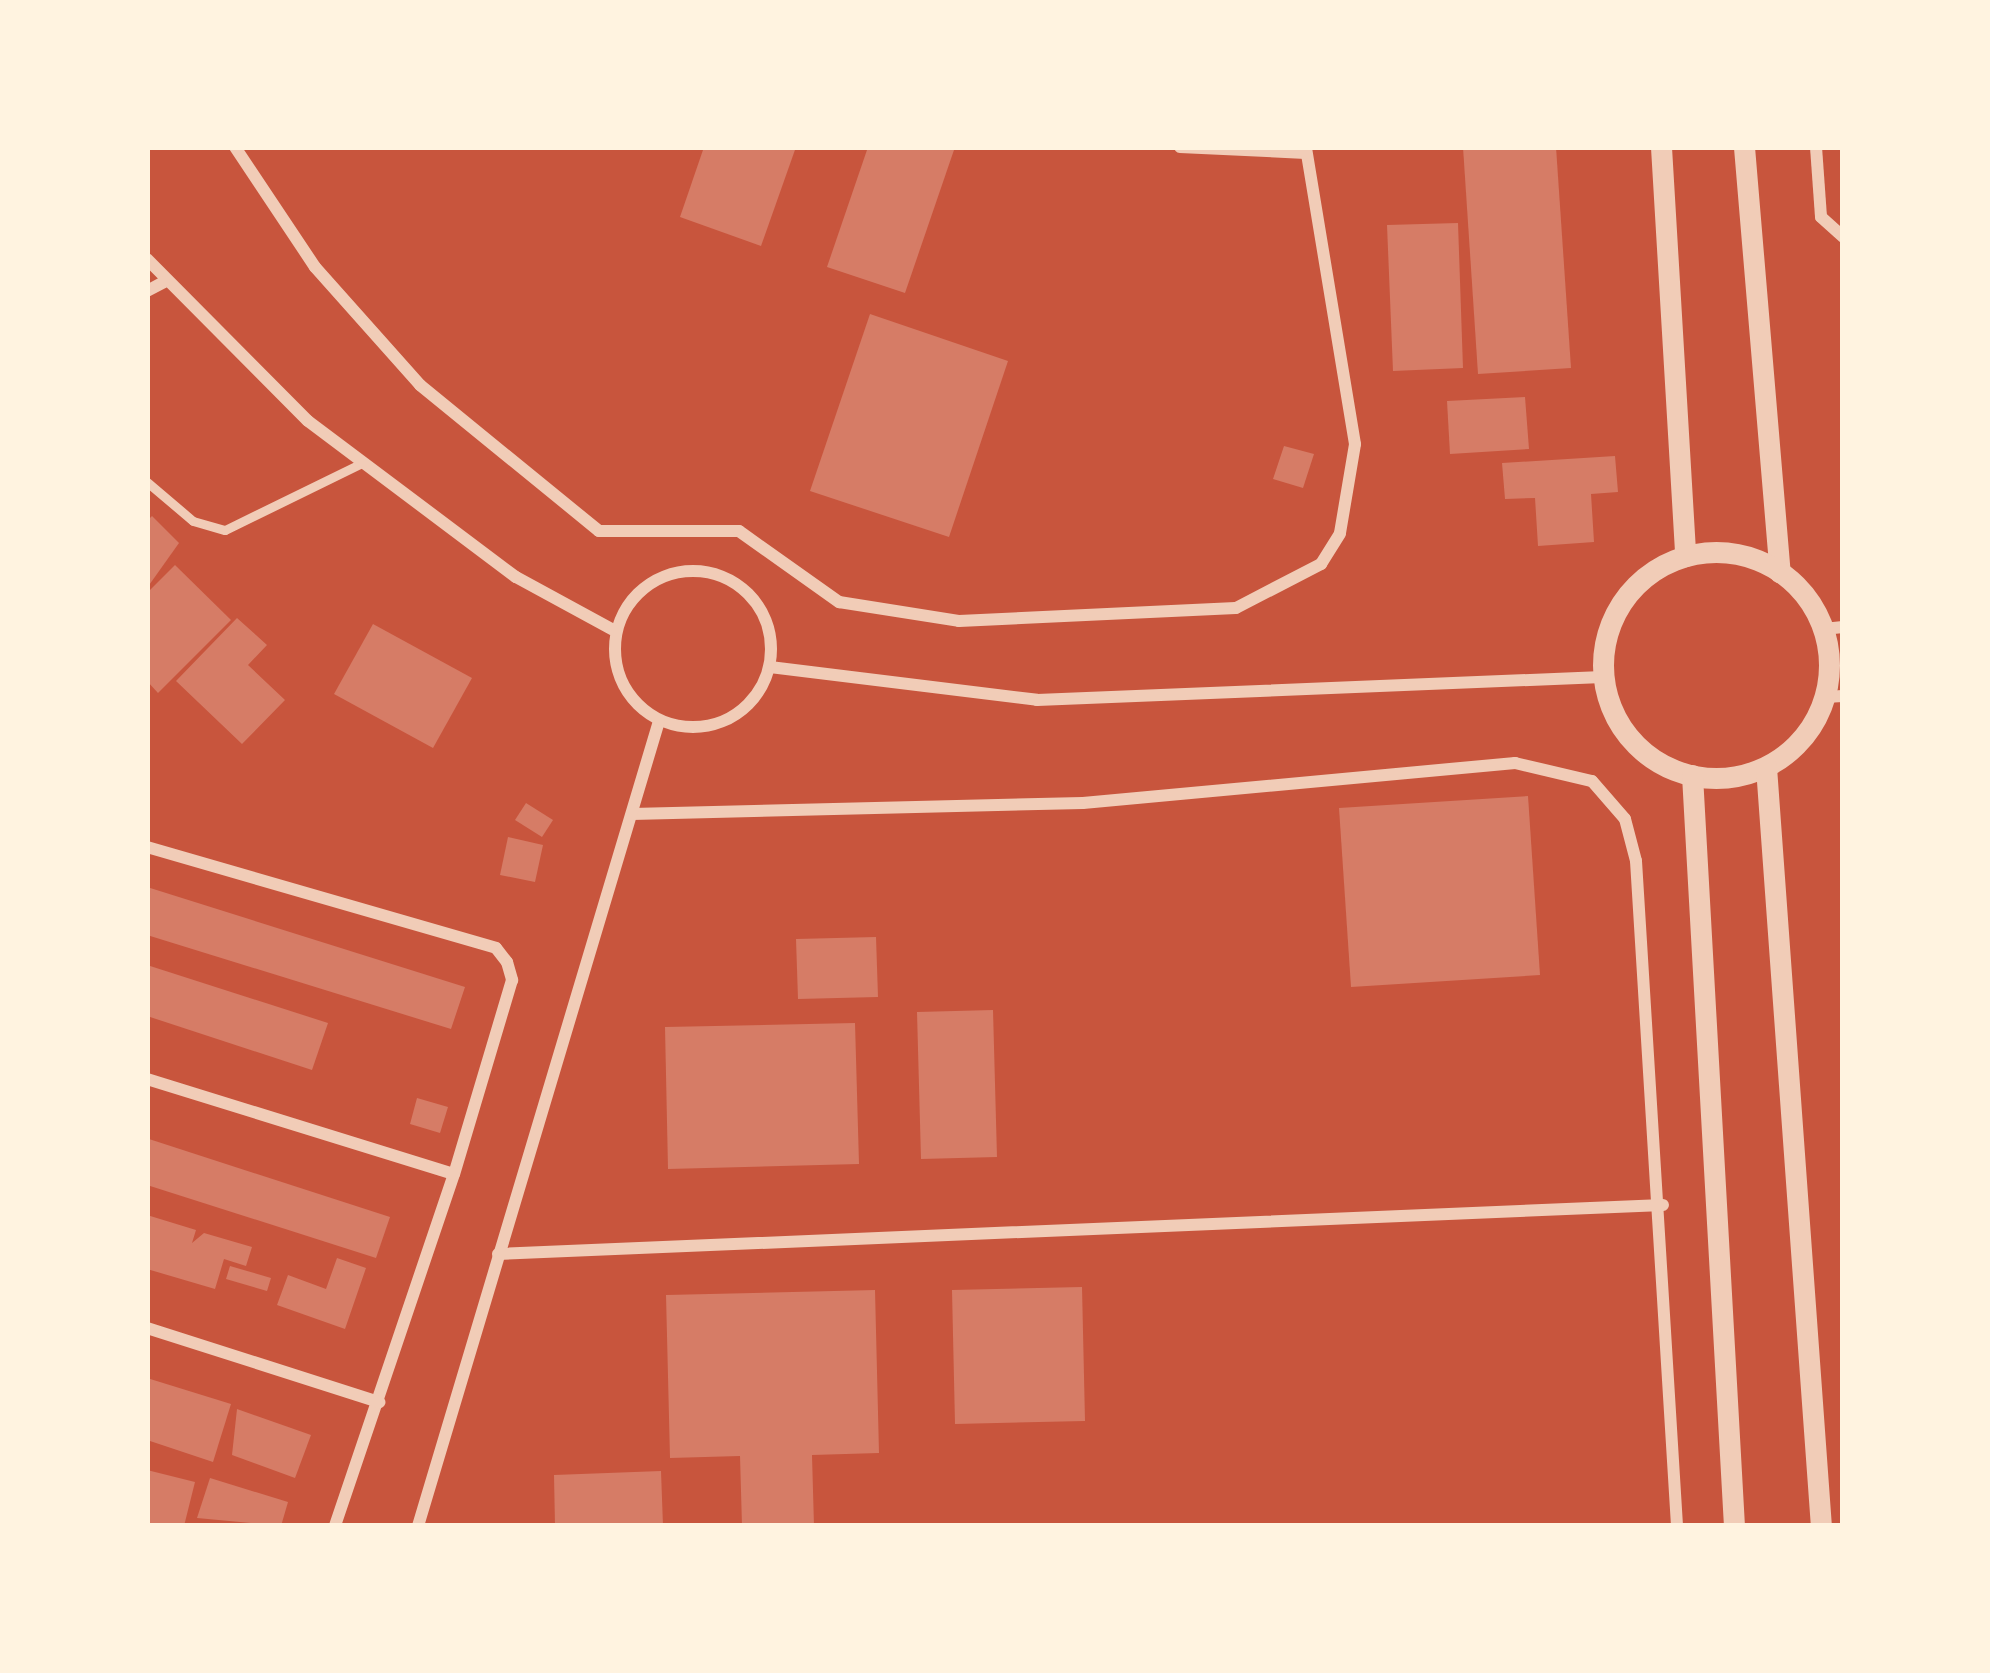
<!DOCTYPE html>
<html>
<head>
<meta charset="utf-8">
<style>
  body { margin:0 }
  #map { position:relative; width:1990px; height:1673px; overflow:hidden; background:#c8553d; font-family:"Public Sans",sans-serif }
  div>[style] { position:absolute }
  .building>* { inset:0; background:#d67c66 }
  .service>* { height:9px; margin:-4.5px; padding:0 4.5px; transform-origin:4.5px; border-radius:4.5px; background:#f1ccb7 }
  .minor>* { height:12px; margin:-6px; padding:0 6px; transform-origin:6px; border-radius:6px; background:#f1ccb7 }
  .minor>.ring { margin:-6px; padding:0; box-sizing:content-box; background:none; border:12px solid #f1ccb7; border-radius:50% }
  .tertiary>* { height:21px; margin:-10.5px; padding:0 10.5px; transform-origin:10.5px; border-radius:10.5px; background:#f1ccb7 }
  .tertiary>.ring { margin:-10.5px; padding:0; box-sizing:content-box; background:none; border:21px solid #f1ccb7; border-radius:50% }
  span { translate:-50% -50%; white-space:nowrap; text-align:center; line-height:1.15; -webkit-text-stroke:9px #fff3e0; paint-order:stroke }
  .frame { position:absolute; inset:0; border:150px solid #fff3e0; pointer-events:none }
</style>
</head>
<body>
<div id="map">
  <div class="building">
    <i style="clip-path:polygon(704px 147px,796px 147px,761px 246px,680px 217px)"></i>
    <i style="clip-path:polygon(868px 147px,955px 147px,905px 293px,827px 267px)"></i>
    <i style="clip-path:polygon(1463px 147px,1556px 147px,1571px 368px,1478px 374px)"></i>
    <i style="clip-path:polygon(1458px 223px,1463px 368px,1393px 371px,1387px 225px)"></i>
    <i style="clip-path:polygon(870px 314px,1008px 361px,949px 537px,810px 491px)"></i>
    <i style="clip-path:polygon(1525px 397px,1529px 449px,1450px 454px,1447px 401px)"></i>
    <i style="clip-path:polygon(1284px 446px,1314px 454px,1303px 488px,1273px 479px)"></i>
    <i style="clip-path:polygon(1615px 456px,1618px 492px,1591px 494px,1594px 542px,1538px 546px,1535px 498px,1505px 499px,1502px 463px)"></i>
    <i style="clip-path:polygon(152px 516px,179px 543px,147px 588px,147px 521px)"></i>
    <i style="clip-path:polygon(175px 565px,231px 620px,158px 693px,147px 681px,147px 593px)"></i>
    <i style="clip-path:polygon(237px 618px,267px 645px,248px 665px,285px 700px,242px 744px,176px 681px)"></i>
    <i style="clip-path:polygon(373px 624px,472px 678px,433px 748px,334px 694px)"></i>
    <i style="clip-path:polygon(1528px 796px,1540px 975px,1351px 987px,1339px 808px)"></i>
    <i style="clip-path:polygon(526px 803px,553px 820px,542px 837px,515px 820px)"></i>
    <i style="clip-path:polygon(508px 837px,543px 845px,535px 882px,500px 875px)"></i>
    <i style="clip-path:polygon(147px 887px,465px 987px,451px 1029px,147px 935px)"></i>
    <i style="clip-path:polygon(876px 937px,878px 997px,798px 999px,796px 939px)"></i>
    <i style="clip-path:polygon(147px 965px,328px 1023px,312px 1070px,147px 1016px)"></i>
    <i style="clip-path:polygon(993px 1010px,997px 1157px,921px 1159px,917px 1012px)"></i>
    <i style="clip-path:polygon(855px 1023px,859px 1164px,668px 1169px,665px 1027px)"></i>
    <i style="clip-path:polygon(417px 1098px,448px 1107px,440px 1133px,410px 1124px)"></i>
    <i style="clip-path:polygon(149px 1139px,390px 1217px,376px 1258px,147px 1185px)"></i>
    <i style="clip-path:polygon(147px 1215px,196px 1230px,192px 1243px,204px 1233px,252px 1247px,246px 1266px,224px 1259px,215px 1289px,147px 1269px)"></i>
    <i style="clip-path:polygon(337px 1258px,366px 1268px,345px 1329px,277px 1305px,288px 1275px,326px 1289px)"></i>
    <i style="clip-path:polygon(230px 1266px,271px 1278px,267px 1291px,226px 1279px)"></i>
    <i style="clip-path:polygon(1082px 1287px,1085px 1421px,955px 1424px,952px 1290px)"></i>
    <i style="clip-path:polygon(875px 1290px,879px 1453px,812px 1455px,814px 1526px,742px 1526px,740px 1456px,670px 1458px,666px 1295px)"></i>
    <i style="clip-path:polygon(147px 1378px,231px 1404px,213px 1462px,147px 1440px)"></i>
    <i style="clip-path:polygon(237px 1409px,311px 1435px,295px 1478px,232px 1455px)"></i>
    <i style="clip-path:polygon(147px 1470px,195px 1482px,184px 1526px,147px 1526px)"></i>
    <i style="clip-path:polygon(661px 1471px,663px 1526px,555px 1526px,554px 1475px)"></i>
    <i style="clip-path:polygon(210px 1478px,288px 1502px,281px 1526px,197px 1518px)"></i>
  </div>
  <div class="service">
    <i style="left:147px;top:482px;width:60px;rotate:40.3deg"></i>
    <i style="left:193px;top:521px;width:33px;rotate:16deg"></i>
    <i style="left:225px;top:530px;width:153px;rotate:-26.1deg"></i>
  </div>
  <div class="minor">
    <i style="left:235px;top:147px;width:144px;rotate:56.3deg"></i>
    <i style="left:315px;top:267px;width:158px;rotate:48.3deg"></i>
    <i style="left:420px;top:385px;width:231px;rotate:39.2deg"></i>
    <i style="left:599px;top:531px;width:140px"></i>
    <i style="left:739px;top:531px;width:123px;rotate:35.4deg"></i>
    <i style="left:839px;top:602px;width:121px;rotate:9deg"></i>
    <i style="left:959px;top:621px;width:277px;rotate:-2.7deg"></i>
    <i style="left:1236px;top:608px;width:96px;rotate:-27.4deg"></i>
    <i style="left:1321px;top:564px;width:36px;rotate:-58deg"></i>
    <i style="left:1340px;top:533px;width:90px;rotate:-80.4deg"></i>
    <i style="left:1355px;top:444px;width:301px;rotate:-99.4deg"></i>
    <i style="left:1180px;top:147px;width:126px;rotate:2.7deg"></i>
    <i style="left:1816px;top:147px;width:70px;rotate:85.9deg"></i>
    <i style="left:1821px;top:217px;width:30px;rotate:42deg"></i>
    <i style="left:147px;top:259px;width:228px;rotate:45.2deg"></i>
    <i style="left:308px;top:421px;width:260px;rotate:36.9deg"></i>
    <i style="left:516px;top:577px;width:113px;rotate:28.6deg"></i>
    <i style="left:147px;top:291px;width:19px;rotate:-28deg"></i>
    <i class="ring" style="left:615px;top:571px;width:144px;height:144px"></i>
    <i style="left:1824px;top:629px;width:19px;rotate:-6deg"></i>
    <i style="left:770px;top:667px;width:269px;rotate:7deg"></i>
    <i style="left:1037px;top:700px;width:566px;rotate:-2.33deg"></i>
    <i style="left:1825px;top:697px;width:18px;rotate:-3deg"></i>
    <i style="left:632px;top:814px;width:451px;rotate:-1.4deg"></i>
    <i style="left:1083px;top:803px;width:434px;rotate:-5.3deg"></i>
    <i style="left:1515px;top:763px;width:79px;rotate:13.2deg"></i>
    <i style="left:1592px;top:781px;width:50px;rotate:49deg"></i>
    <i style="left:1625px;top:819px;width:43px;rotate:75.3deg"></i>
    <i style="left:1636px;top:861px;width:666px;rotate:86.47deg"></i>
    <i style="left:147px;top:847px;width:363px;rotate:16.1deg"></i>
    <i style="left:496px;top:948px;width:18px;rotate:52deg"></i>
    <i style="left:507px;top:962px;width:19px;rotate:74deg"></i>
    <i style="left:512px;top:980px;width:202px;rotate:106.6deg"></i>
    <i style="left:454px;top:1174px;width:372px;rotate:108.7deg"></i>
    <i style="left:147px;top:1079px;width:321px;rotate:17.2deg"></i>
    <i style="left:498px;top:1254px;width:1166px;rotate:-2.41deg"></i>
    <i style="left:147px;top:1328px;width:244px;rotate:17.7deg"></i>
    <i style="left:418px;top:1526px;width:840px;rotate:-73.33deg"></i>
  </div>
  <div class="tertiary">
    <i style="left:1661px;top:147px;width:410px;rotate:86.6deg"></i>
    <i style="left:1744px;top:147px;width:427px;rotate:85.2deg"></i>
    <i class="ring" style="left:1603px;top:552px;width:205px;height:205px"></i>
    <i style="left:1766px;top:767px;width:761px;rotate:85.86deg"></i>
    <i style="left:1692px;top:775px;width:752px;rotate:86.8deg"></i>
  </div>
  <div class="frame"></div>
</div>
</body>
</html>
